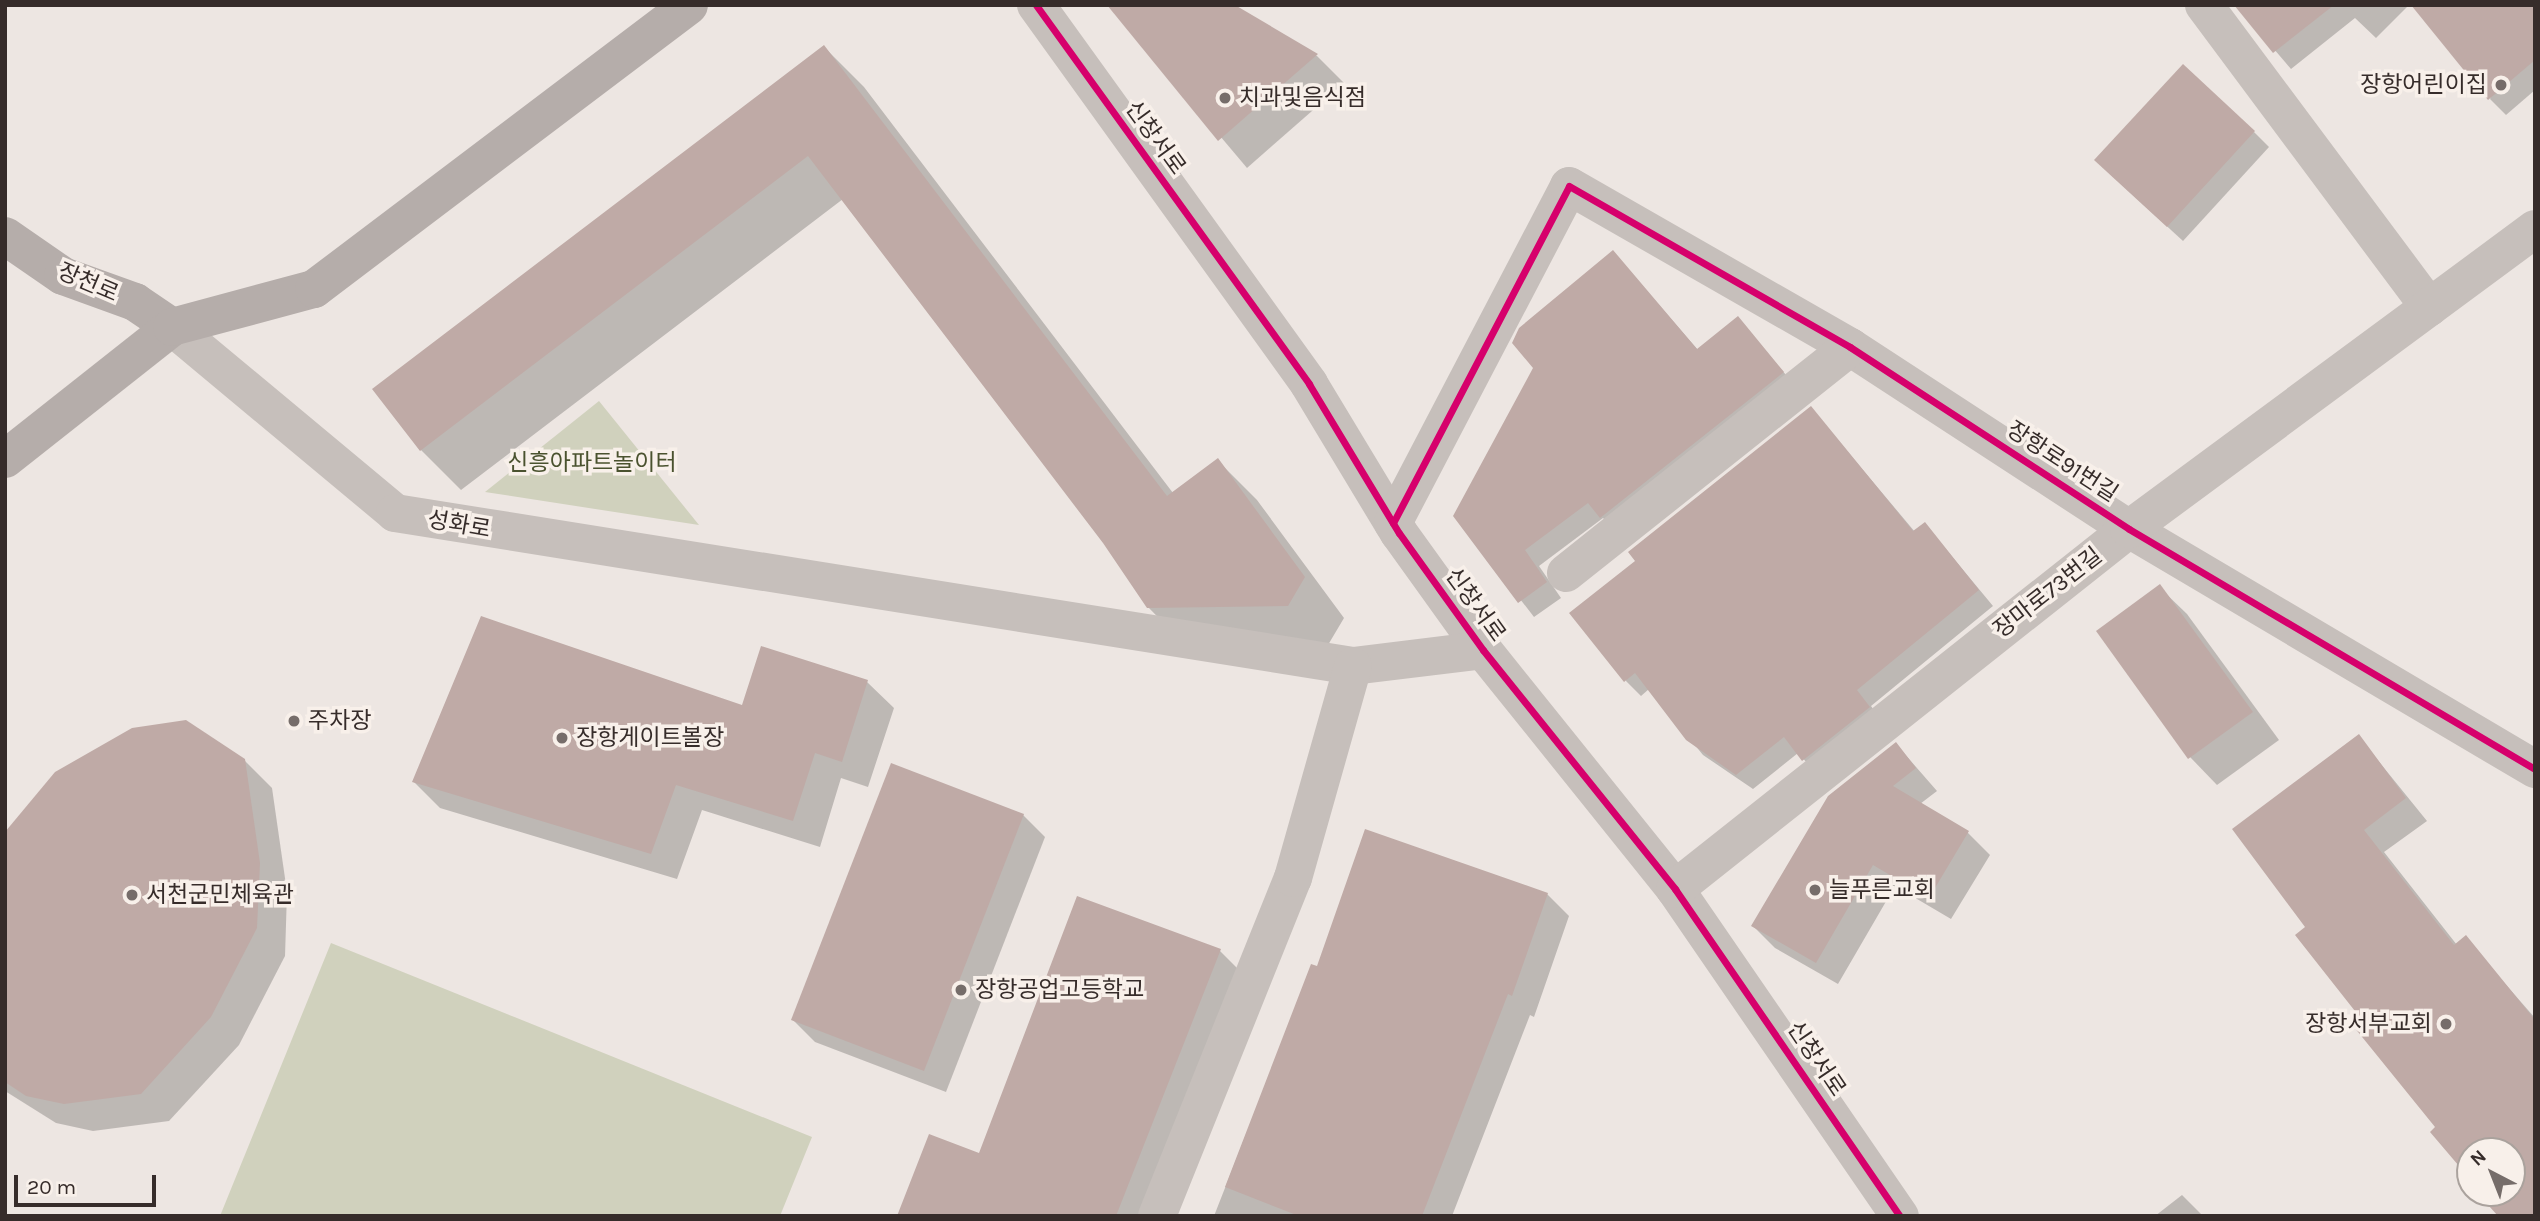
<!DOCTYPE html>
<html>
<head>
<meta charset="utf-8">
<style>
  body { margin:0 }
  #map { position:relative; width:2540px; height:1221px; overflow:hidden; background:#ede6e2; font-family:Karla,"Noto Sans KR",sans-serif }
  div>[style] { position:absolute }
  .green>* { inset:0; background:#d0d1bd }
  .shadow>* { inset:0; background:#0003 }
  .building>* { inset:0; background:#bfaaa6 }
  .minor>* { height:38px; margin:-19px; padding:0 19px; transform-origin:19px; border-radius:19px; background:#c6bfbb }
  .major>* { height:38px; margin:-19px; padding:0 19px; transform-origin:19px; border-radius:19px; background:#b5adaa }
  .cycleway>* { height:7px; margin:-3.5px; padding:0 3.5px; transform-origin:3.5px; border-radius:3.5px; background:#d6006c }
  .dots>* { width:19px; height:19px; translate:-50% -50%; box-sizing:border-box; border:4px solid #f8f0ea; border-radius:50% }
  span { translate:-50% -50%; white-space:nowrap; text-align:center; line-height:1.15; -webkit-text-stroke:7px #f8f0ea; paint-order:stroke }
  .poi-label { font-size:23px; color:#362c2a }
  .right { translate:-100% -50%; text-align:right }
  .left { translate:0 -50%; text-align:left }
  .street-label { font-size:23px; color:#362c2a }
  .park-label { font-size:23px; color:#4a522f }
  .frame { position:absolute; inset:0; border:7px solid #362c2a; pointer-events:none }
  .north { position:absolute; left:2456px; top:1137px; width:70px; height:70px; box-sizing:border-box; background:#f8f0ea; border:2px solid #aaa29d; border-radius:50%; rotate:318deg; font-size:19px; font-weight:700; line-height:28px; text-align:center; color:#362c2a }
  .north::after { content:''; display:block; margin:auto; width:24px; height:32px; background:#766d6a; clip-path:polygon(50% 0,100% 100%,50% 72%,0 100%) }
  .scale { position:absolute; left:14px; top:1175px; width:142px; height:32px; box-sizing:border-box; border:4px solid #362c2a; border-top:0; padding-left:9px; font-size:21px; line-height:24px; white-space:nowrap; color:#362c2a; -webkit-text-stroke:5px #f8f0ea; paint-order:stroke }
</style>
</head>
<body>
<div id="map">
  <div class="green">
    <i style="clip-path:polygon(599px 401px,699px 525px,485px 492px)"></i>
    <i style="clip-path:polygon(331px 943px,812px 1137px,780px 1216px,220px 1216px)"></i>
  </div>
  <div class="shadow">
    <i style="clip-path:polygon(1232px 5px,1317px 56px,1344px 83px,1247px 168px,1113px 9px)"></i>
    <i style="clip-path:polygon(2241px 5px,2409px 5px,2376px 38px,2355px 18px,2291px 69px,2238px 7px)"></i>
    <i style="clip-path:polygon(2535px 5px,2535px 90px,2506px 115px,2490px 99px)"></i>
    <i style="clip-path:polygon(824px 47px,864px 87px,1173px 493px,1217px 460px,1257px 500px,1344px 618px,1328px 645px,1188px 648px,1148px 607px,1104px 542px,843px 199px,461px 490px,421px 450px,375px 389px)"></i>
    <i style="clip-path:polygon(2254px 132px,2269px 147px,2183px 241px,2111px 175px)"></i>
    <i style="clip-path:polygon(1613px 252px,1698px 350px,1738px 318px,1797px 388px,1617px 532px,1603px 518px,1539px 566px,1561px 598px,1534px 617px,1455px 515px)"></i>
    <i style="clip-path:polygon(1811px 408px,1915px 532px,1925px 524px,1993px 606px,1871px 706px,1883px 723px,1818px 775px,1798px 753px,1753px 789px,1703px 755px,1649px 689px,1641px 696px,1626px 681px,1637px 561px)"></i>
    <i style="clip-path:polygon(2159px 587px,2187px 614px,2279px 740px,2217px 785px,2190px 757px)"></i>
    <i style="clip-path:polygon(867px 682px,894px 708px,868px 787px,841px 778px,820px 847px,702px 810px,677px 879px,440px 808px,414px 782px)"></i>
    <i style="clip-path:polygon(2359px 737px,2427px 821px,2384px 852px,2457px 945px,2465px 938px,2535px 1018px,2535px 1216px,2501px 1216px,2482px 1193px,2512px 1193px,2512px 1151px,2470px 1151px,2470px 1178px,2307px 928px)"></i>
    <i style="clip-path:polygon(1896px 744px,1937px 791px,1920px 804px,1968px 833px,1990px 855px,1951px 919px,1895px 886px,1838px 984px,1775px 948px,1753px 926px)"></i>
    <i style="clip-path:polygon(244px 760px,272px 788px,287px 892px,285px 956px,239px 1045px,169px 1121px,93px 1131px,56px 1123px,5px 1091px,5px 835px)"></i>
    <i style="clip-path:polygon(1023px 815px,1045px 837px,946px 1092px,815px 1042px,793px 1020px)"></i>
    <i style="clip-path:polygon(1547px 894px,1569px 916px,1534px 1017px,1530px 1015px,1452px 1216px,1214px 1216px,1312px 966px,1318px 969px)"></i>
    <i style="clip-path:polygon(1220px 951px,1242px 973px,1149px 1216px,899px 1216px,980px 1156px)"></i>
    <i style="clip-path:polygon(2182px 1195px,2203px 1216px,2155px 1216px)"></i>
  </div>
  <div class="building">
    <i style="clip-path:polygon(1107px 5px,1235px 5px,1318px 54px,1218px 141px)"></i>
    <i style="clip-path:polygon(2234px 5px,2334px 5px,2273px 53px)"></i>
    <i style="clip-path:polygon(2411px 5px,2535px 5px,2535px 60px,2488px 100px)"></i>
    <i style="clip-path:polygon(824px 45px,1167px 496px,1218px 458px,1305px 577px,1288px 606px,1147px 608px,1103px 543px,808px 156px,420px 451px,372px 389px)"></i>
    <i style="clip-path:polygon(2183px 64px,2255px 131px,2167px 227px,2094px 160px)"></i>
    <i style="clip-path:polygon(1613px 250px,1697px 349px,1738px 316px,1784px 372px,1600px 518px,1588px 503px,1525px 550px,1547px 582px,1518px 603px,1453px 516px,1533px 368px,1512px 343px,1519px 328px)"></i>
    <i style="clip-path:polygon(1811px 406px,1913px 531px,1925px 522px,1979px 590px,1857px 690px,1870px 707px,1802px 761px,1784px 737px,1736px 775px,1686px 740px,1635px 673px,1624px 682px,1569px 613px,1635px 561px,1628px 552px)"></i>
    <i style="clip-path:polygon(2160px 584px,2253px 712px,2188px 759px,2096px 631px)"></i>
    <i style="clip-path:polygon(481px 616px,742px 705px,761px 646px,868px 680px,842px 762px,815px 753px,793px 821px,676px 785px,651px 854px,412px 782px)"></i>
    <i style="clip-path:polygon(186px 720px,245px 759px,260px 863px,257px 928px,211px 1017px,141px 1094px,64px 1104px,26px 1096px,5px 1082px,5px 832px,55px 772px,132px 728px)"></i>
    <i style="clip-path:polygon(2359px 734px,2406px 798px,2364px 830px,2454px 945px,2466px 935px,2535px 1020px,2535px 1216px,2498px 1216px,2479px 1195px,2512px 1193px,2512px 1151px,2470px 1151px,2470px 1179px,2430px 1132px,2435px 1127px,2354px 1027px,2362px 1020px,2295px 935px,2305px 927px,2232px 829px)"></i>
    <i style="clip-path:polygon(1896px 742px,1916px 768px,1893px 786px,1969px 831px,1929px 898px,1873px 865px,1816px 963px,1751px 926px,1828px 796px)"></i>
    <i style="clip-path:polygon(891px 763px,1024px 814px,924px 1071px,791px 1020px)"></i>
    <i style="clip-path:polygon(1365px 829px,1548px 893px,1512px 996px,1508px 994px,1422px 1216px,1299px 1216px,1225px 1187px,1311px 964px,1317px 966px)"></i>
    <i style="clip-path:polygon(1077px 896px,1221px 949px,1116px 1216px,897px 1216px,929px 1134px,979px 1153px)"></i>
  </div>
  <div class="minor">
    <i style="left:1036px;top:5px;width:467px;rotate:54.2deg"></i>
    <i style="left:1309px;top:384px;width:174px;rotate:58.9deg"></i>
    <i style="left:1399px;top:533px;width:144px;rotate:54.3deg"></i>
    <i style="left:1483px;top:650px;width:307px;rotate:51.2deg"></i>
    <i style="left:1675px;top:889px;width:397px;rotate:55.5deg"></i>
    <i style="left:2204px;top:5px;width:377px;rotate:53.3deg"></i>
    <i style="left:172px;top:327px;width:290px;rotate:39.8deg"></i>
    <i style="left:395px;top:513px;width:970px;rotate:9.07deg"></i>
    <i style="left:1353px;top:666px;width:131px;rotate:-7deg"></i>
    <i style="left:1393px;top:523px;width:380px;rotate:-62.4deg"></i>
    <i style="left:1569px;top:186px;width:324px;rotate:29.8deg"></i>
    <i style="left:1850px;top:347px;width:333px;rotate:33.1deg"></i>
    <i style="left:2129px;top:529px;width:472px;rotate:30.6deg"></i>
    <i style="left:1566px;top:573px;width:363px;rotate:-38.5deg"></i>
    <i style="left:1675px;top:889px;width:579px;rotate:-38.41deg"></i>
    <i style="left:2129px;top:529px;width:505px;rotate:-36.46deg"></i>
    <i style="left:1157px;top:1216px;width:364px;rotate:-68.1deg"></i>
    <i style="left:1293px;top:878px;width:220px;rotate:-74.2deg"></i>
  </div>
  <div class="major">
    <i style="left:5px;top:236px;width:70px;rotate:34.6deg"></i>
    <i style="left:63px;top:276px;width:77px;rotate:19.9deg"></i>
    <i style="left:135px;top:302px;width:45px;rotate:34deg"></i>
    <i style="left:5px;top:459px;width:213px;rotate:-38.3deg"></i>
    <i style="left:172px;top:327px;width:147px;rotate:-15deg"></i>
    <i style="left:314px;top:289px;width:470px;rotate:-37.1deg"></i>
  </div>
  <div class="cycleway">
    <i style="left:1036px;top:5px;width:467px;rotate:54.2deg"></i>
    <i style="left:1309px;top:384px;width:174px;rotate:58.9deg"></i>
    <i style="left:1399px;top:533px;width:144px;rotate:54.3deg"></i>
    <i style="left:1483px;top:650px;width:307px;rotate:51.2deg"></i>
    <i style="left:1675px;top:889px;width:397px;rotate:55.5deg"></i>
    <i style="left:1393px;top:523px;width:380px;rotate:-62.4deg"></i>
    <i style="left:1569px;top:186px;width:324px;rotate:29.8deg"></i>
    <i style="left:1850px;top:347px;width:333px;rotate:33.1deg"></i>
    <i style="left:2129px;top:529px;width:472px;rotate:30.6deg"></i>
  </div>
  <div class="dots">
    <i style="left:2501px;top:85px;background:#766d6a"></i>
    <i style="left:1225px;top:98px;background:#766d6a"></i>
    <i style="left:294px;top:721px;background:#766d6a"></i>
    <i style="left:562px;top:738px;background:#766d6a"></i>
    <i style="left:1815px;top:890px;background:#766d6a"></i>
    <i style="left:132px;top:895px;background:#766d6a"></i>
    <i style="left:961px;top:990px;background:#766d6a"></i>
    <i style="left:2446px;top:1024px;background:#766d6a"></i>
  </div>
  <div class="poi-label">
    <span class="right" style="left:2487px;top:85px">장항어린이집</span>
    <span class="left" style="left:1239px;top:98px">치과및음식점</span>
    <span class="left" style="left:308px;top:721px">주차장</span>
    <span class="left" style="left:576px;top:738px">장항게이트볼장</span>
    <span class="left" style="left:1829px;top:890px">늘푸른교회</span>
    <span class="left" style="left:146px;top:895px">서천군민체육관</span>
    <span class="left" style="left:975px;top:990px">장항공업고등학교</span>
    <span class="right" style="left:2432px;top:1024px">장항서부교회</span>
  </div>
  <div class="street-label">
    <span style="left:1155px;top:138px;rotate:54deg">신창서로</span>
    <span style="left:88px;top:283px;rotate:23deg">장천로</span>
    <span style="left:2062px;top:462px;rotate:33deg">장항로91번길</span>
    <span style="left:459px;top:525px;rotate:10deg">성화로</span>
    <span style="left:2048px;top:593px;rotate:-38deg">장마로73번길</span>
    <span style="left:1475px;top:605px;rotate:54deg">신창서로</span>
    <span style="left:1816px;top:1059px;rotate:56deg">신창서로</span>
  </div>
  <div class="park-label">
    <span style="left:592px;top:463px">신흥아파트놀이터</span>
  </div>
  <div class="frame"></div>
  <div class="north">N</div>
  <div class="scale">20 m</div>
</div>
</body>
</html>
